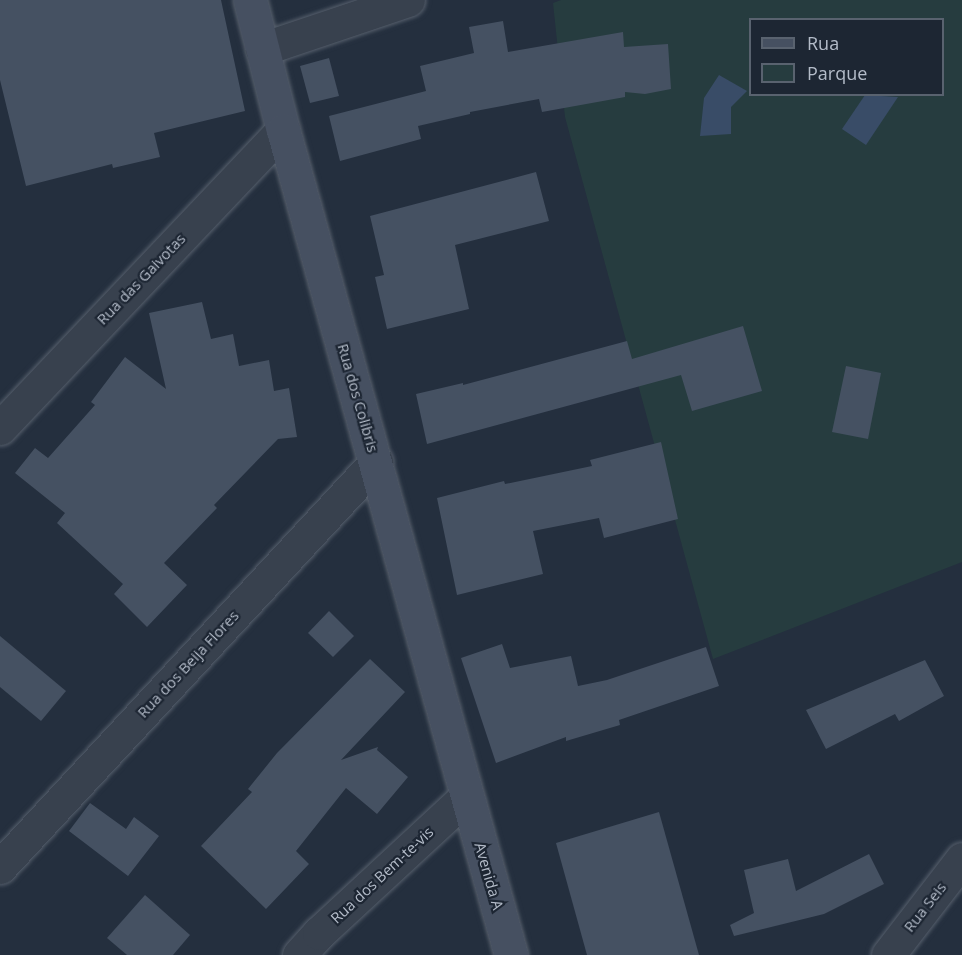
<!DOCTYPE html>
<html>
<head>
<meta charset="utf-8">
<style>
  body { margin:0 }
  #map { position:relative; width:962px; height:955px; overflow:hidden; background:#242f3e; font-family:"Open Sans",sans-serif }
  div>[style] { position:absolute }
  .green>* { inset:0; background:#263c3f }
  .water>* { inset:0; background:#394c67 }
  .building>* { inset:0; background:#455162 }
  .roads { filter:drop-shadow(0 0 2px #565f6c) drop-shadow(0 0 2px #565f6c) }
  .street>* { height:33px; margin:-16.5px; padding:0 16.5px; transform-origin:16.5px; border-radius:16.5px; background:#38414e }
  .secondary>* { height:33px; margin:-16.5px; padding:0 16.5px; transform-origin:16.5px; border-radius:16.5px; background:#465061 }
  span { translate:-50% -50%; white-space:nowrap; text-align:center; line-height:1.15; -webkit-text-stroke:4.5px #1d2633; paint-order:stroke }
  .street-label { font-size:15px; color:#b4bcc9 }
  .legend { position:absolute; left:749px; top:18px; width:195px; height:78px; box-sizing:border-box; background:#1d2633; border:2px solid #59626f; margin:0; padding:8px 10px; list-style:none; font-size:18px; color:#b4bcc9 }
  .legend li { display:flex; align-items:center; gap:12px; height:30px }
  .legend b { width:30px; border:2px solid #59626f }
</style>
</head>
<body>
<div id="map">
  <div class="green">
    <i style="clip-path:polygon(evenodd,561px 0,962px 0,962px 562px,713px 659px,565px 117px,553px 3px,561px 0,750px 20px,942px 20px,942px 94px,750px 94px,750px 20px)"></i>
  </div>
  <div class="water">
    <i style="clip-path:polygon(719px 75px,747px 91px,731px 107px,731px 134px,700px 136px,704px 98px)"></i>
    <i style="clip-path:polygon(865px 95px,898px 97px,866px 145px,842px 129px)"></i>
  </div>
  <div class="building">
    <i style="clip-path:polygon(0 0,221px 0,245px 111px,154px 133px,160px 157px,113px 168px,112px 164px,26px 186px,0 80px)"></i>
    <i style="clip-path:polygon(503px 21px,508px 52px,623px 32px,624px 47px,668px 44px,671px 89px,645px 94px,625px 92px,625px 97px,542px 112px,539px 99px,470px 112px,470px 114px,418px 126px,421px 139px,340px 161px,329px 116px,426px 91px,420px 66px,474px 53px,469px 27px)"></i>
    <i style="clip-path:polygon(329px 58px,339px 96px,310px 103px,300px 66px)"></i>
    <i style="clip-path:polygon(536px 172px,549px 221px,455px 245px,469px 309px,387px 329px,375px 277px,384px 275px,370px 216px)"></i>
    <i style="clip-path:polygon(202px 302px,211px 339px,233px 334px,239px 366px,269px 360px,274px 391px,289px 388px,297px 437px,278px 439px,214px 505px,217px 508px,164px 563px,187px 585px,147px 627px,114px 594px,123px 584px,57px 523px,65px 513px,15px 473px,35px 448px,48px 458px,95px 405px,91px 402px,125px 357px,166px 389px,149px 313px)"></i>
    <i style="clip-path:polygon(743px 326px,762px 391px,692px 411px,681px 375px,427px 444px,416px 394px,463px 383px,463px 385px,627px 341px,632px 359px)"></i>
    <i style="clip-path:polygon(846px 366px,881px 373px,868px 439px,832px 432px)"></i>
    <i style="clip-path:polygon(661px 442px,678px 519px,604px 538px,599px 518px,533px 531px,543px 574px,457px 595px,437px 498px,504px 481px,505px 484px,592px 466px,590px 460px)"></i>
    <i style="clip-path:polygon(329px 611px,354px 636px,333px 657px,308px 633px)"></i>
    <i style="clip-path:polygon(0 636px,66px 691px,41px 721px,0 687px)"></i>
    <i style="clip-path:polygon(502px 644px,510px 668px,571px 656px,578px 686px,607px 680px,706px 647px,719px 686px,619px 720px,620px 725px,566px 741px,566px 737px,496px 763px,461px 658px)"></i>
    <i style="clip-path:polygon(370px 659px,405px 692px,341px 760px,378px 747px,377px 750px,408px 777px,377px 814px,346px 788px,296px 851px,309px 864px,266px 909px,201px 846px,252px 792px,248px 789px,277px 753px)"></i>
    <i style="clip-path:polygon(925px 660px,944px 696px,899px 721px,895px 714px,826px 749px,806px 710px)"></i>
    <i style="clip-path:polygon(90px 803px,126px 829px,134px 817px,159px 836px,128px 876px,69px 831px)"></i>
    <i style="clip-path:polygon(659px 812px,699px 955px,587px 955px,556px 843px)"></i>
    <i style="clip-path:polygon(869px 854px,884px 884px,824px 914px,734px 936px,730px 925px,754px 913px,744px 870px,788px 859px,796px 891px)"></i>
    <i style="clip-path:polygon(145px 895px,190px 935px,173px 955px,127px 955px,107px 938px)"></i>
  </div>
  <div class="roads">
    <div class="street">
      <i style="left:262px;top:49px;width:154px;rotate:-18.6deg"></i>
      <i style="left:0;top:428px;width:411px;rotate:-46.5deg"></i>
      <i style="left:0;top:867px;width:553px;rotate:-47.13deg"></i>
      <i style="left:299px;top:955px;width:30px;rotate:-48deg"></i>
      <i style="left:319px;top:933px;width:200px;rotate:-42.8deg"></i>
      <i style="left:888px;top:955px;width:121px;rotate:-52.4deg"></i>
    </div>
    <div class="secondary">
      <i style="left:250px;top:0;width:134px;rotate:75.8deg"></i>
      <i style="left:283px;top:130px;width:856px;rotate:74.55deg"></i>
    </div>
  </div>
  <div class="street-label">
    <span style="left:141px;top:279px;rotate:-46deg">Rua das Gaivotas</span>
    <span style="left:358px;top:398px;rotate:74deg">Rua dos Colibris</span>
    <span style="left:188px;top:664px;rotate:-47deg">Rua dos Beija Flores</span>
    <span style="left:382px;top:875px;rotate:-43deg">Rua dos Bem-te-vis</span>
    <span style="left:489px;top:876px;rotate:74deg">Avenida A</span>
    <span style="left:925px;top:907px;rotate:-52deg">Rua Seis</span>
  </div>
  <ul class="legend">
  <li><b style="height:8px;background:#465061"></b>Rua</li>
  <li><b style="height:16px;background:#263c3f"></b>Parque</li>
  </ul>
</div>
</body>
</html>
